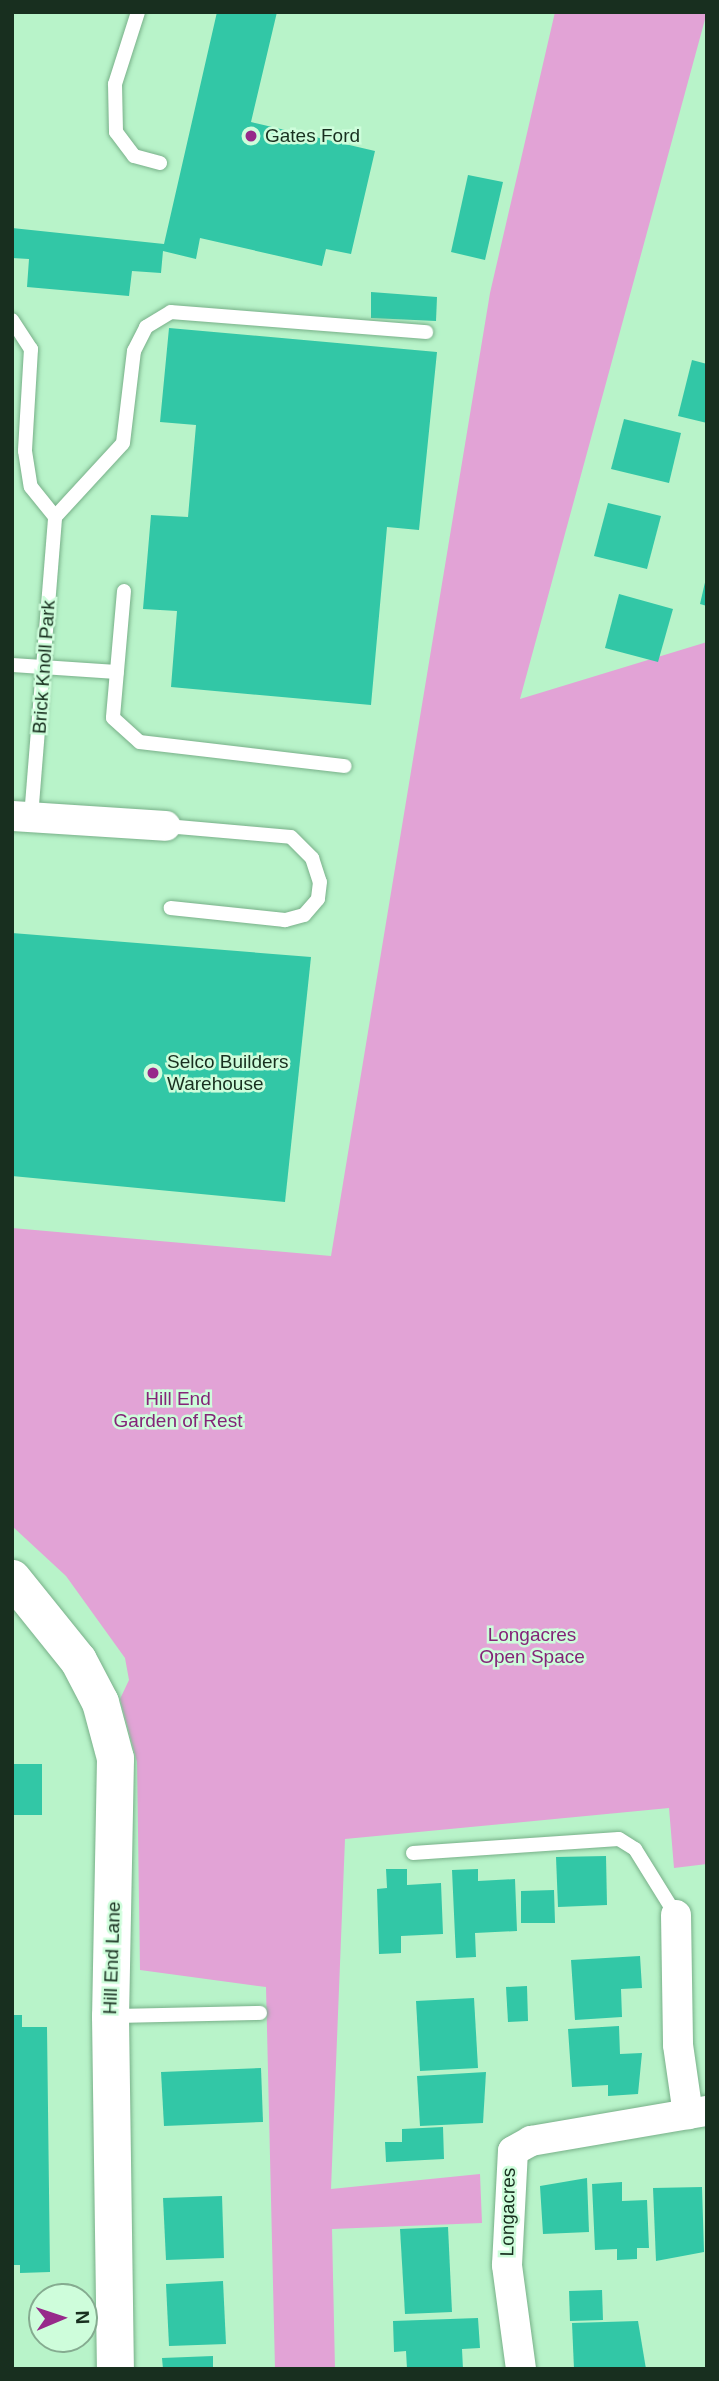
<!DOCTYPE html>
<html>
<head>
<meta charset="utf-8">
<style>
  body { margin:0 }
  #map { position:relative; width:719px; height:2381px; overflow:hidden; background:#b8f3c9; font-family:Arial,sans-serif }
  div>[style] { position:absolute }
  .green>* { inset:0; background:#e2a3d6 }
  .building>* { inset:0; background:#32c7a6 }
  .roads { filter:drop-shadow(0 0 2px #78b089) drop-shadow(0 0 2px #78b089) }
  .service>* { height:14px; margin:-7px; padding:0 7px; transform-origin:7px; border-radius:7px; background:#fff }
  .minor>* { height:30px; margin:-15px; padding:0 15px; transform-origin:15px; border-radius:15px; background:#fff }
  .tertiary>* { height:37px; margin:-18.5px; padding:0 18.5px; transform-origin:18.5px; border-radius:18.5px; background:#fff }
  .dots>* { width:19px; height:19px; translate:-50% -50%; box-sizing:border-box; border:4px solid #cefddb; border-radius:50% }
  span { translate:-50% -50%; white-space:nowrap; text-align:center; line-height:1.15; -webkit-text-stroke:5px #cefddb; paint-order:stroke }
  .poi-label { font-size:19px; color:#182f1f }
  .left { translate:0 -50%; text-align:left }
  .street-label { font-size:19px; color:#182f1f }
  .park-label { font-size:19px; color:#842478 }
  .frame { position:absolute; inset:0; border:14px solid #182f1f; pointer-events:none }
  .north { position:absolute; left:28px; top:2283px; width:70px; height:70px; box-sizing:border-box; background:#cefddb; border:2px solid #85ab90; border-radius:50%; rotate:88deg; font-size:19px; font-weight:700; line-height:28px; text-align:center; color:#182f1f }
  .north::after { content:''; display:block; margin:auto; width:24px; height:32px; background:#97298a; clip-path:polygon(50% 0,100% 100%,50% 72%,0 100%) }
</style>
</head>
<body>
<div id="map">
  <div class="green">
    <i style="clip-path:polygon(555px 12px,707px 12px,520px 699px,707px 642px,707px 1864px,674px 1868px,669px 1808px,345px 1839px,331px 2189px,480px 2174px,482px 2223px,332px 2229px,335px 2369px,275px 2369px,266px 1987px,140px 1970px,137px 1762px,120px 1699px,129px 1680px,125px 1658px,66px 1576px,12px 1526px,12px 1228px,331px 1256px,490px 293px)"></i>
  </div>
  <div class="building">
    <i style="clip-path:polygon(217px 12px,277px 12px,251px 122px,375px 151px,351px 254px,326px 249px,322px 266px,200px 238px,196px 259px,163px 251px,161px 273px,132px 271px,129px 296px,27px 287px,29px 259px,12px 258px,12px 228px,164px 244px)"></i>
    <i style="clip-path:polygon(468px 175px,503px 182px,485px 260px,451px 252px)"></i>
    <i style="clip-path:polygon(371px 292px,437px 297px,436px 321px,371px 318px)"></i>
    <i style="clip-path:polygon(169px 328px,437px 352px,419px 530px,387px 527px,371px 705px,171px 687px,177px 611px,143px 609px,151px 515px,188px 517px,196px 425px,160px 422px)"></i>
    <i style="clip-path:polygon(692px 360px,707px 364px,707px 423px,678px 416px)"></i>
    <i style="clip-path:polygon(624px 419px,681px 433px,669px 483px,611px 469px)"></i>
    <i style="clip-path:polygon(608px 503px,661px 516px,647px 569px,594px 556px)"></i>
    <i style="clip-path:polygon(706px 578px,707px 579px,707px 606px,700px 604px)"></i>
    <i style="clip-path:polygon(619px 594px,673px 609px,658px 662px,605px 648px)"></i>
    <i style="clip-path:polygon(12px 933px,311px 957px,285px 1202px,12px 1176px)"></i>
    <i style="clip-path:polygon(12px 1764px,42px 1764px,42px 1815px,12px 1815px)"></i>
    <i style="clip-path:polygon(606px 1856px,607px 1905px,558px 1907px,556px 1857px)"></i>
    <i style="clip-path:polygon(386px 1869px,407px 1869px,407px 1885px,441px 1883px,443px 1934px,401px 1936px,401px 1953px,379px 1954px,377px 1889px,387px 1888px)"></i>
    <i style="clip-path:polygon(478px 1869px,478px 1881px,515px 1879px,517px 1931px,475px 1933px,476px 1957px,456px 1958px,452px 1870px)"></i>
    <i style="clip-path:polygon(554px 1890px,555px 1923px,521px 1923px,521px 1891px)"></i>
    <i style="clip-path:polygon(640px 1956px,642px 1988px,621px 1989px,622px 2017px,575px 2020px,571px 1960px)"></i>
    <i style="clip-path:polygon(527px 1986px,528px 2021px,508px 2022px,506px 1987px)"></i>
    <i style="clip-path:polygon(474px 1998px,478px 2068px,420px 2071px,416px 2001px)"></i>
    <i style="clip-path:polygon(12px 2015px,22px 2015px,22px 2027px,47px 2027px,50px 2272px,20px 2273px,20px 2265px,12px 2265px)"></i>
    <i style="clip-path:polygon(619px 2026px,620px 2054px,642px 2053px,638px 2094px,608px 2096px,608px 2085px,572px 2087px,568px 2029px)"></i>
    <i style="clip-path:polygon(261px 2068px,263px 2122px,164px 2126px,161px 2072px)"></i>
    <i style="clip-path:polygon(486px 2072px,483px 2123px,420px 2126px,417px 2076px)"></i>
    <i style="clip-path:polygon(443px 2127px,444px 2159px,386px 2162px,385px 2142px,402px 2142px,402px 2129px)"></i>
    <i style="clip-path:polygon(587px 2178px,589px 2232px,543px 2234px,540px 2186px)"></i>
    <i style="clip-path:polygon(622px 2182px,622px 2201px,647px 2200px,649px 2248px,637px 2248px,637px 2259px,617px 2260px,617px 2249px,595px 2250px,592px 2184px)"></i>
    <i style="clip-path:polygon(702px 2187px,704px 2252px,656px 2261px,653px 2188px)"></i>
    <i style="clip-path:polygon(222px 2196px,224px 2258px,166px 2260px,163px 2198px)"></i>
    <i style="clip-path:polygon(448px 2227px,452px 2312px,405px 2314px,400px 2229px)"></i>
    <i style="clip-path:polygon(223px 2281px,226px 2344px,169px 2346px,166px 2284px)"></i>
    <i style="clip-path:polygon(602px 2290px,603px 2320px,570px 2321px,569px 2291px)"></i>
    <i style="clip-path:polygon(478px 2318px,480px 2348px,462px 2349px,463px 2369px,407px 2369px,406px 2351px,394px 2352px,393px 2321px)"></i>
    <i style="clip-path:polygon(638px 2321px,646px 2369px,574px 2369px,572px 2323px)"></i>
    <i style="clip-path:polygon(213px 2356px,213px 2369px,163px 2369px,162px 2358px)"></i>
  </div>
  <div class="roads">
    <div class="service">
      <i style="left:138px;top:12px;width:76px;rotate:107.7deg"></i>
      <i style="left:115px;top:84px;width:48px;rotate:88.8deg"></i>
      <i style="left:116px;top:132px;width:30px;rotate:53deg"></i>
      <i style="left:134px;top:156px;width:27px;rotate:15deg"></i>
      <i style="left:12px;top:320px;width:35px;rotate:57deg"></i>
      <i style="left:31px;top:349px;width:102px;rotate:93.4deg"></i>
      <i style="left:25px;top:451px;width:36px;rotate:81deg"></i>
      <i style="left:31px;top:487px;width:38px;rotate:51deg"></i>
      <i style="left:124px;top:591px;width:127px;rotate:95deg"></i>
      <i style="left:113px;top:718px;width:36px;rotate:42deg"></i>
      <i style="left:140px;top:742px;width:206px;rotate:6.7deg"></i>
      <i style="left:12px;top:665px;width:105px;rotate:3.8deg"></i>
      <i style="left:31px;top:817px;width:301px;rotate:-85.4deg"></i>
      <i style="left:55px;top:517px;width:100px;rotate:-47.4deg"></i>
      <i style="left:123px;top:443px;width:93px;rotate:-83.2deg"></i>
      <i style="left:134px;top:351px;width:27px;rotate:-63deg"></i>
      <i style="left:146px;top:327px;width:29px;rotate:-31deg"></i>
      <i style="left:171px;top:312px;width:256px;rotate:4.5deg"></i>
      <i style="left:166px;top:826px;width:125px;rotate:5deg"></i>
      <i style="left:291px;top:837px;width:30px;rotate:45deg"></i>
      <i style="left:312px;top:858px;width:25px;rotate:72deg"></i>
      <i style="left:320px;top:882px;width:17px;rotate:97deg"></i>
      <i style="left:318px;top:899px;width:21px;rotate:131deg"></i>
      <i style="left:304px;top:915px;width:20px;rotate:165deg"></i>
      <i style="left:285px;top:920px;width:115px;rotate:-174deg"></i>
      <i style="left:413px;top:1853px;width:206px;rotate:-3.9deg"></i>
      <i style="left:619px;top:1839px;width:19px;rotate:32deg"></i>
      <i style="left:635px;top:1849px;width:78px;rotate:58.2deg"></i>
      <i style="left:111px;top:2016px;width:149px;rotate:-1.2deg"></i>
    </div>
    <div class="minor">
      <i style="left:12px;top:816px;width:154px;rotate:3.7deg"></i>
      <i style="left:676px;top:1915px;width:130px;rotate:89.1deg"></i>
      <i style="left:678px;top:2045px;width:70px;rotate:81.8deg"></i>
      <i style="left:521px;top:2369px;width:105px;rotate:-97.7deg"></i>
      <i style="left:507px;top:2265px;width:114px;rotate:-87deg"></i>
      <i style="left:513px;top:2151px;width:21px;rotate:-29deg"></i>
      <i style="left:531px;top:2141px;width:179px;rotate:-9.7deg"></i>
    </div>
    <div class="tertiary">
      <i style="left:12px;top:1578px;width:105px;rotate:51.2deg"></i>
      <i style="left:78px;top:1660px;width:47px;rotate:62.4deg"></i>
      <i style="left:100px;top:1702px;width:58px;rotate:75deg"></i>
      <i style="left:115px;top:1758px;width:258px;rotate:91.1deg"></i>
      <i style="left:110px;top:2016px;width:353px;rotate:89.2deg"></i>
    </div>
  </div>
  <div class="dots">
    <i style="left:251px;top:136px;background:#97298a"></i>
    <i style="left:153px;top:1073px;background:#97298a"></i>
  </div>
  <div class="poi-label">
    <span class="left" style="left:265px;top:136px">Gates Ford</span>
    <span class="left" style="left:167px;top:1073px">Selco Builders<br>Warehouse</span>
  </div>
  <div class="street-label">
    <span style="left:44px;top:667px;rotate:-86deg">Brick Knoll Park</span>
    <span style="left:112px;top:1958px;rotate:-88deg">Hill End Lane</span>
    <span style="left:508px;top:2212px;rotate:-89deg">Longacres</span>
  </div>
  <div class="park-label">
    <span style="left:178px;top:1410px">Hill End<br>Garden of Rest</span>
    <span style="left:532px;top:1646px">Longacres<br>Open Space</span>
  </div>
  <div class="frame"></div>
  <div class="north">N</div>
</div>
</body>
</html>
